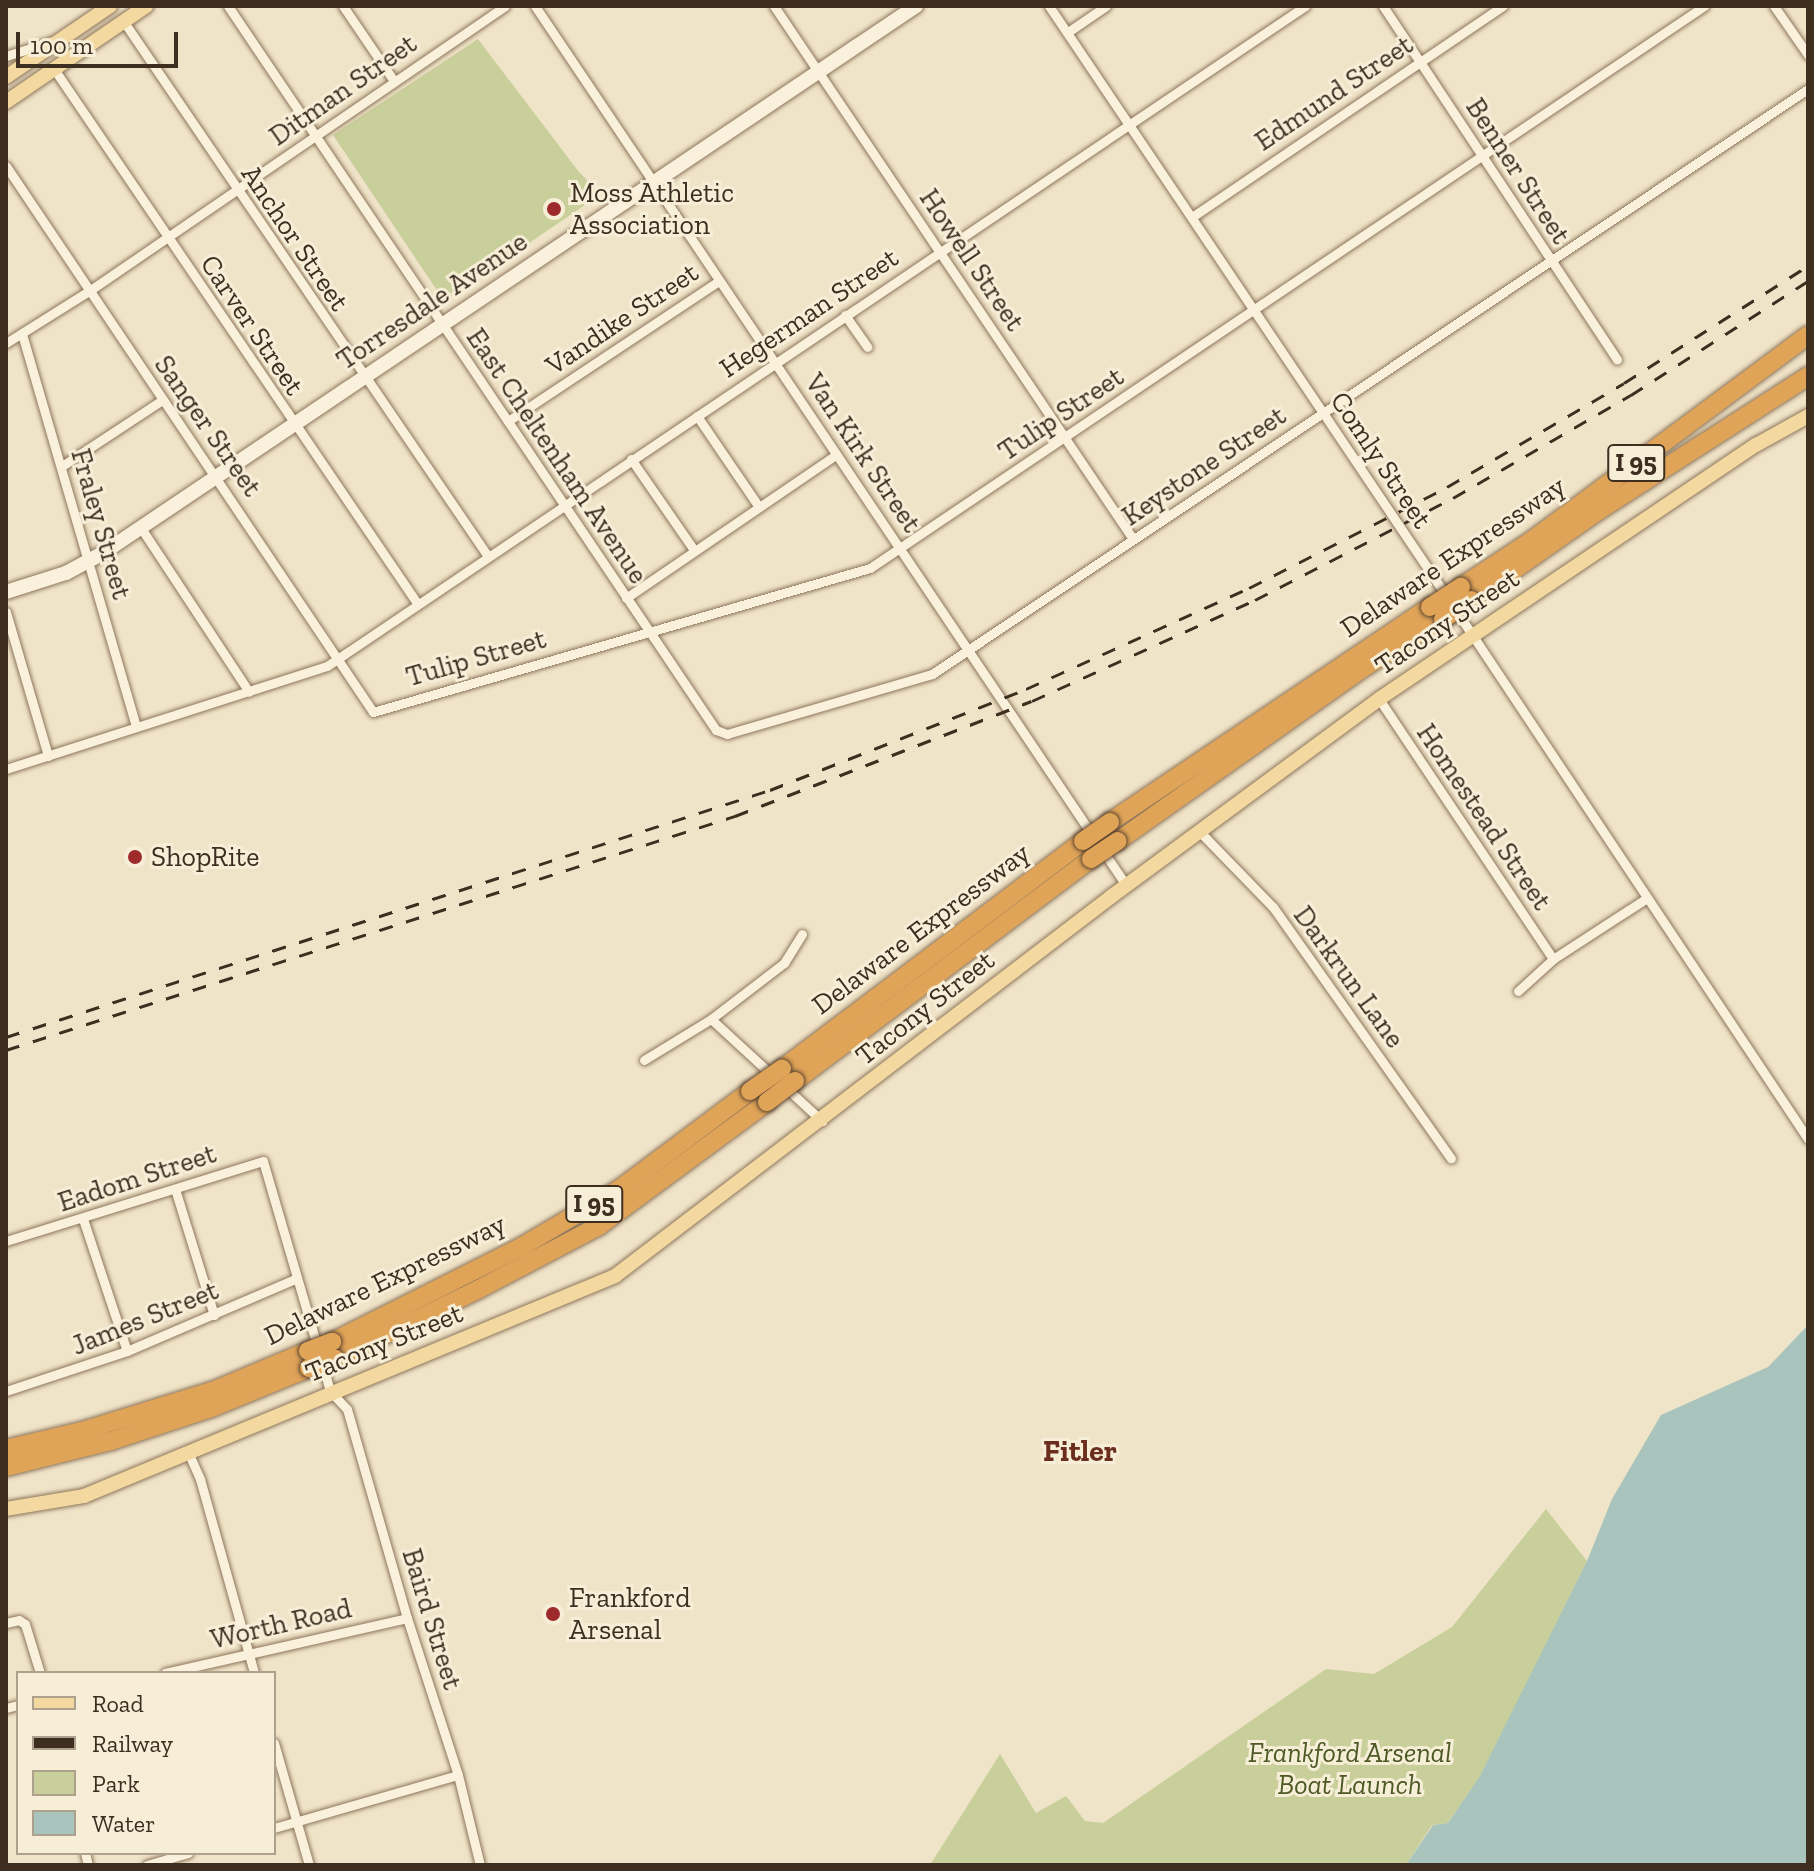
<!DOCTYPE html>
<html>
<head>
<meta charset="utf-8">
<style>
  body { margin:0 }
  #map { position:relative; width:1814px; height:1871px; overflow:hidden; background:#f0e4c8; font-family:"Zilla Slab",serif }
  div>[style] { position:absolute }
  .green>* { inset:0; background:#c9cf9b }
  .water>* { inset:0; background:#a9c4bc }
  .roads { filter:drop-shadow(0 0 2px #8d765c) drop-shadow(0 0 2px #8d765c) }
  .street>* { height:9px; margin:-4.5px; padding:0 4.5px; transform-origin:4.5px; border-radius:4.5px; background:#faf1dc }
  .secondary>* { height:14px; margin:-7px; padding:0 7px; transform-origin:7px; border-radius:7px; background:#faf1dc }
  .primary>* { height:14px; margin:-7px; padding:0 7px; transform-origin:7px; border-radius:7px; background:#f3d9a0 }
  .highway>* { height:18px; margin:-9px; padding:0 9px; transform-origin:9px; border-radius:9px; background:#e0a458 }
  .rail>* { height:3px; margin-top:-1.5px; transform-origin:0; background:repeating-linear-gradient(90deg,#3d2e20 0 14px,transparent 0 28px) }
  .bridges { filter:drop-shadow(0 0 2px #5b4430) drop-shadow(0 0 2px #5b4430) }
  .highway-bridge>* { height:18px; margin:-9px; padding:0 9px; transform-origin:9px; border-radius:9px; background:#e0a458 }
  .dots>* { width:22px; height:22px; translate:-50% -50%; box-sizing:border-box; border:4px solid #f7eed8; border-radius:50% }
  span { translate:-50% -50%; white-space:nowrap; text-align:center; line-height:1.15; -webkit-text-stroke:6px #f7eed8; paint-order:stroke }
  .shield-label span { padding:2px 6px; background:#f7eed8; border:2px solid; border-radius:6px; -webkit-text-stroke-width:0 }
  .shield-label { font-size:26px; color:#3d2e20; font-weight:700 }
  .street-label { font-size:28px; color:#3d2e20 }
  .poi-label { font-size:28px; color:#3d2e20 }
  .left { translate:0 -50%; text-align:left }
  .park-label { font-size:28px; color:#4d5a26; font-style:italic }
  .neighbourhood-label { font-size:30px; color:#6b2e1e; font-weight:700 }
  .frame { position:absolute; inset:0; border:8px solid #3d2e20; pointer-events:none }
  .legend { position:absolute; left:16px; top:1671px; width:260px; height:184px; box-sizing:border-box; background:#f7eed8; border:2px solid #ada18e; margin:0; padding:10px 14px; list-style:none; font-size:24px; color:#3d2e20 }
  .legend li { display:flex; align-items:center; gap:16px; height:40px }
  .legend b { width:40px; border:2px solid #ada18e }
  .scale { position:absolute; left:16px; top:32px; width:162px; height:36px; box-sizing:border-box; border:4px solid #3d2e20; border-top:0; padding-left:10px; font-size:24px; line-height:28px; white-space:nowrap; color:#3d2e20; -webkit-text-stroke:6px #f7eed8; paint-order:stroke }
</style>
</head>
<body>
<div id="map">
  <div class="green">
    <i style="clip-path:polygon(478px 39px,579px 172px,601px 194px,450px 297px,440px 295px,333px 135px)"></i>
    <i style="clip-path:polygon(1546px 1509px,1587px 1561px,1480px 1777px,1448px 1823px,1432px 1825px,1406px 1865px,930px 1865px,1000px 1754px,1036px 1813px,1066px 1796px,1085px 1821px,1103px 1823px,1326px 1669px,1374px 1674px,1452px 1627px)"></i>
  </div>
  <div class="water">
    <i style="clip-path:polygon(1808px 1325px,1808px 1865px,1406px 1865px,1433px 1825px,1448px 1823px,1480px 1776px,1587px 1561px,1612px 1499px,1661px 1415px,1768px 1367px)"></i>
  </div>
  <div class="roads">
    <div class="street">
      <i style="left:228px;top:6px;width:873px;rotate:56.02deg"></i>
      <i style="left:716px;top:730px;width:12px;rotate:20deg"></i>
      <i style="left:727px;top:734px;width:214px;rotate:-16.3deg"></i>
      <i style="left:932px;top:674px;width:1053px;rotate:-33.74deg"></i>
      <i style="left:343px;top:6px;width:91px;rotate:55.8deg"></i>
      <i style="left:535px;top:6px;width:1000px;rotate:56.09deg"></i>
      <i style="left:774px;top:6px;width:643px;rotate:56.04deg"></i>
      <i style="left:1049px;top:6px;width:713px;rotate:56.04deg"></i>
      <i style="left:1383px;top:6px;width:424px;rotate:56.5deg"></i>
      <i style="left:1774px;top:6px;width:60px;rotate:55.2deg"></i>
      <i style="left:124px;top:22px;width:645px;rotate:55.74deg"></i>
      <i style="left:1068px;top:32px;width:46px;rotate:-34.4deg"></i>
      <i style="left:6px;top:56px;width:49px;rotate:-17.7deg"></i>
      <i style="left:54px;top:69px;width:646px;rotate:55.79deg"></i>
      <i style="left:6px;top:166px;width:658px;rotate:56.09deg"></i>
      <i style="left:373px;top:712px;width:517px;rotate:-16.16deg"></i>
      <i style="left:870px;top:568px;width:1006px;rotate:-33.97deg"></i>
      <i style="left:1192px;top:217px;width:376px;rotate:-34.2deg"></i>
      <i style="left:845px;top:315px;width:39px;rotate:55deg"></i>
      <i style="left:22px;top:334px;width:408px;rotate:73.8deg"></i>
      <i style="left:6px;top:343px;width:98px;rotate:-32.1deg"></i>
      <i style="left:89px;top:291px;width:504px;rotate:-34.41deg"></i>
      <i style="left:697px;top:416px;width:110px;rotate:55.7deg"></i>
      <i style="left:508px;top:421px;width:253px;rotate:-33.6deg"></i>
      <i style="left:631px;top:459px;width:111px;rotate:55.3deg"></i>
      <i style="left:62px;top:466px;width:120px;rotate:-33.4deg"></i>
      <i style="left:141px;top:528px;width:196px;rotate:56.6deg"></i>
      <i style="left:626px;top:598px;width:254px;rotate:-34.3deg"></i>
      <i style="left:1455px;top:609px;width:637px;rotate:56.33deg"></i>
      <i style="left:6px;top:612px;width:150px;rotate:73.7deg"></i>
      <i style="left:1379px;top:699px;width:313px;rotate:56.2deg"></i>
      <i style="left:6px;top:769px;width:337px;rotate:-17.8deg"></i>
      <i style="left:327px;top:666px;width:1180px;rotate:-34.01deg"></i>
      <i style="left:1200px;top:832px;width:105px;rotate:45.8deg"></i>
      <i style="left:1273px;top:907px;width:308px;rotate:54.7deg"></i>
      <i style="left:1101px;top:848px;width:45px;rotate:56deg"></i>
      <i style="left:1518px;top:991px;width:47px;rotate:-42.4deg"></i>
      <i style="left:1553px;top:959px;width:112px;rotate:-33deg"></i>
      <i style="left:711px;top:1019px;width:84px;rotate:42.6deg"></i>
      <i style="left:644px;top:1060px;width:79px;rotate:-31.5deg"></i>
      <i style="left:711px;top:1019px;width:92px;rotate:-37.5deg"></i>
      <i style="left:784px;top:963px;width:34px;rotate:-58deg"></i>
      <i style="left:784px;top:1086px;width:52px;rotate:42.6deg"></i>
      <i style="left:175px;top:1189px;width:132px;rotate:72.8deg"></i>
      <i style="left:83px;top:1219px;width:139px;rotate:71.6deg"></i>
      <i style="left:6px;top:1241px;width:269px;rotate:-17.3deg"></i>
      <i style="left:263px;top:1161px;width:196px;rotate:73.7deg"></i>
      <i style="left:322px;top:1363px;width:29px;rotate:74deg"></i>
      <i style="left:330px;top:1391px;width:25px;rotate:47deg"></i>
      <i style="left:347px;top:1409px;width:217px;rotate:74deg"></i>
      <i style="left:407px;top:1618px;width:165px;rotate:72deg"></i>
      <i style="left:458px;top:1775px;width:93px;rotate:76.3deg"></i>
      <i style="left:6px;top:1391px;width:127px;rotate:-18.3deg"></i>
      <i style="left:127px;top:1351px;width:185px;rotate:-23.2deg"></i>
      <i style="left:188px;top:1452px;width:30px;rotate:66deg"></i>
      <i style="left:200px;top:1479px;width:201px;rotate:74.4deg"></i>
      <i style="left:6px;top:1623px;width:13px;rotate:-13deg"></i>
      <i style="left:19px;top:1620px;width:7px;rotate:34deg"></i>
      <i style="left:25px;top:1624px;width:51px;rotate:73deg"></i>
      <i style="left:165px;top:1673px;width:248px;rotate:-12.8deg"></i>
      <i style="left:6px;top:1708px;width:12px;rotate:-14deg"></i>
      <i style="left:274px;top:1743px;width:127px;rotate:74deg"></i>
      <i style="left:274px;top:1828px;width:191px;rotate:-16.1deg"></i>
      <i style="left:85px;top:1853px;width:12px;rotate:76deg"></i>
      <i style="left:147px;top:1865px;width:43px;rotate:-16.3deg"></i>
    </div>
    <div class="secondary">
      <i style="left:6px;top:592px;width:63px;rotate:-17.6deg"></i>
      <i style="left:66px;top:573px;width:42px;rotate:-28.4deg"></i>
      <i style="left:103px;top:553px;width:980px;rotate:-33.93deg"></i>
    </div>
    <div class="primary">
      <i style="left:6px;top:77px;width:126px;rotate:-34.3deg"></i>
      <i style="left:6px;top:102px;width:170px;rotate:-34.4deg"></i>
      <i style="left:6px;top:1509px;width:79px;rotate:-9.5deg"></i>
      <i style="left:84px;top:1496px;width:575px;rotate:-22.5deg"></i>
      <i style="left:615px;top:1276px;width:626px;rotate:-37.4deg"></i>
      <i style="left:1112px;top:896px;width:332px;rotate:-36.4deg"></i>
      <i style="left:1379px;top:699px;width:455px;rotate:-34deg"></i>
      <i style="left:1756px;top:445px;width:60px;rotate:-29.1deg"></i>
    </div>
    <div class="highway">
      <i style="left:1461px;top:587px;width:84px;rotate:-33.3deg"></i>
      <i style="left:1531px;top:541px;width:345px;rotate:-36.6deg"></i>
      <i style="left:1471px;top:600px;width:155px;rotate:-35deg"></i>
      <i style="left:1598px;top:511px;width:250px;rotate:-32.7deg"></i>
      <i style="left:1110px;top:822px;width:386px;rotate:-33.9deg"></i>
      <i style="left:1118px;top:841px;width:304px;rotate:-35.2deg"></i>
      <i style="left:1366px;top:666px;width:90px;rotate:-31.4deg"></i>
      <i style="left:782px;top:1069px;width:378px;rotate:-37.1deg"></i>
      <i style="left:795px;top:1081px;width:370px;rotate:-36.9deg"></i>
      <i style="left:332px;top:1342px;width:212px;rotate:-26.7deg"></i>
      <i style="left:521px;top:1247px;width:116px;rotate:-30.5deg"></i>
      <i style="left:621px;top:1188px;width:161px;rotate:-36.9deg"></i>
      <i style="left:335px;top:1359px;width:160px;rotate:-25.9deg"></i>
      <i style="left:479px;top:1289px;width:136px;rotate:-27.7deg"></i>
      <i style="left:599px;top:1226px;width:209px;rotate:-36.4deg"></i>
      <i style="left:6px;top:1449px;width:78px;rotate:-13.3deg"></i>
      <i style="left:82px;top:1431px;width:139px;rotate:-17.1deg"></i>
      <i style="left:215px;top:1390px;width:101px;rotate:-22.8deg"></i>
      <i style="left:6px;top:1467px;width:108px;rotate:-13.9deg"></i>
      <i style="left:111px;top:1441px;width:108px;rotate:-18.3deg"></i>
      <i style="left:214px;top:1407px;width:103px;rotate:-22.3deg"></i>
    </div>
  </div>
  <div class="rail">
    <i style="left:6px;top:1037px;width:803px;rotate:-17.92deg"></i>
    <i style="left:770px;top:790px;width:275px;rotate:-21.5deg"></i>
    <i style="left:1026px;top:689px;width:245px;rotate:-24.4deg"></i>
    <i style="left:1249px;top:588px;width:222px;rotate:-27deg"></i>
    <i style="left:1447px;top:487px;width:205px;rotate:-30.4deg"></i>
    <i style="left:1624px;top:383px;width:218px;rotate:-32.5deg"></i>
    <i style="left:6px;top:1050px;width:766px;rotate:-17.8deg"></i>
    <i style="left:735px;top:816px;width:318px;rotate:-21.2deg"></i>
    <i style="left:1032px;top:701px;width:245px;rotate:-24.4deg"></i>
    <i style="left:1255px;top:600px;width:223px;rotate:-27.3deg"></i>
    <i style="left:1453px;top:498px;width:206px;rotate:-30.1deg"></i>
    <i style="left:1631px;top:395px;width:211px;rotate:-32.8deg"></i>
  </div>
  <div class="bridges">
    <div class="highway-bridge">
      <i style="left:1430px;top:607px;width:37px;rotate:-33deg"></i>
      <i style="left:1443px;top:619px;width:34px;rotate:-34deg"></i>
      <i style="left:1083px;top:841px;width:33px;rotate:-35deg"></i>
      <i style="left:1091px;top:859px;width:32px;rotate:-34deg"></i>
      <i style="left:750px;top:1091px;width:39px;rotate:-35deg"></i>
      <i style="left:767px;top:1102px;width:35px;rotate:-37deg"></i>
      <i style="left:308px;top:1351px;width:26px;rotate:-21deg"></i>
      <i style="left:309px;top:1368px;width:28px;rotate:-19deg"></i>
    </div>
  </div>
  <div class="dots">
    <i style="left:554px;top:209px;background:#9e2a2b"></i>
    <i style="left:135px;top:857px;background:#9e2a2b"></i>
    <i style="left:553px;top:1614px;background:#9e2a2b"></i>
  </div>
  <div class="shield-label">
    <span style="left:1636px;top:463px">I 95</span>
    <span style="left:594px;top:1204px">I 95</span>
  </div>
  <div class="street-label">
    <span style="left:343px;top:90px;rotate:-35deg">Ditman Street</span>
    <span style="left:1334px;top:93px;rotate:-34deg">Edmund Street</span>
    <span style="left:1518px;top:171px;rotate:57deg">Benner Street</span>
    <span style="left:295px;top:238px;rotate:56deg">Anchor Street</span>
    <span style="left:972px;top:260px;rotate:56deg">Howell Street</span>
    <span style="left:432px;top:301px;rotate:-34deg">Torresdale Avenue</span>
    <span style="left:809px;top:313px;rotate:-34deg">Hegerman Street</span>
    <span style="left:622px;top:319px;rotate:-34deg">Vandike Street</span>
    <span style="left:252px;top:325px;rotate:56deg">Carver Street</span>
    <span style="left:1061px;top:414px;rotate:-34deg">Tulip Street</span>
    <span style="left:208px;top:426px;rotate:55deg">Sanger Street</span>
    <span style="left:863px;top:453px;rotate:56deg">Van Kirk Street</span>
    <span style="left:557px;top:456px;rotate:56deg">East Cheltenham Avenue</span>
    <span style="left:1381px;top:460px;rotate:56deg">Comly Street</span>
    <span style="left:1204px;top:466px;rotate:-34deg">Keystone Street</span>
    <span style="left:101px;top:524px;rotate:74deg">Fraley Street</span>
    <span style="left:1453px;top:557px;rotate:-34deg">Delaware Expressway</span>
    <span style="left:1447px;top:622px;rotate:-34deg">Tacony Street</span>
    <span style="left:476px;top:658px;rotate:-16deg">Tulip Street</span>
    <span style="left:1484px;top:817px;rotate:56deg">Homestead Street</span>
    <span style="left:921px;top:929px;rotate:-37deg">Delaware Expressway</span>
    <span style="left:1349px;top:977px;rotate:54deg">Darkrun Lane</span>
    <span style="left:925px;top:1008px;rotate:-38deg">Tacony Street</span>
    <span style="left:137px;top:1178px;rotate:-18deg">Eadom Street</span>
    <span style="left:385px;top:1280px;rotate:-26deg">Delaware Expressway</span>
    <span style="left:145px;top:1318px;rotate:-22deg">James Street</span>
    <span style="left:384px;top:1343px;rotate:-22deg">Tacony Street</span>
    <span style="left:432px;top:1619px;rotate:73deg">Baird Street</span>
    <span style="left:281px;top:1624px;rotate:-13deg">Worth Road</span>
  </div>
  <div class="poi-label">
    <span class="left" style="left:570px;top:209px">Moss Athletic<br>Association</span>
    <span class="left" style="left:151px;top:857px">ShopRite</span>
    <span class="left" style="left:569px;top:1614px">Frankford<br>Arsenal</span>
  </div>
  <div class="park-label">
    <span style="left:1350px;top:1769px">Frankford Arsenal<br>Boat Launch</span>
  </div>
  <div class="neighbourhood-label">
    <span style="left:1080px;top:1451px">Fitler</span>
  </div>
  <div class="frame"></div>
  <ul class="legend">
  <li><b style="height:10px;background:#f3d9a0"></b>Road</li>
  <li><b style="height:10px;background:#3d2e20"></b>Railway</li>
  <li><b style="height:22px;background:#c9cf9b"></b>Park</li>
  <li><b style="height:22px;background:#a9c4bc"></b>Water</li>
  </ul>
  <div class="scale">100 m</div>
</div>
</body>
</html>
